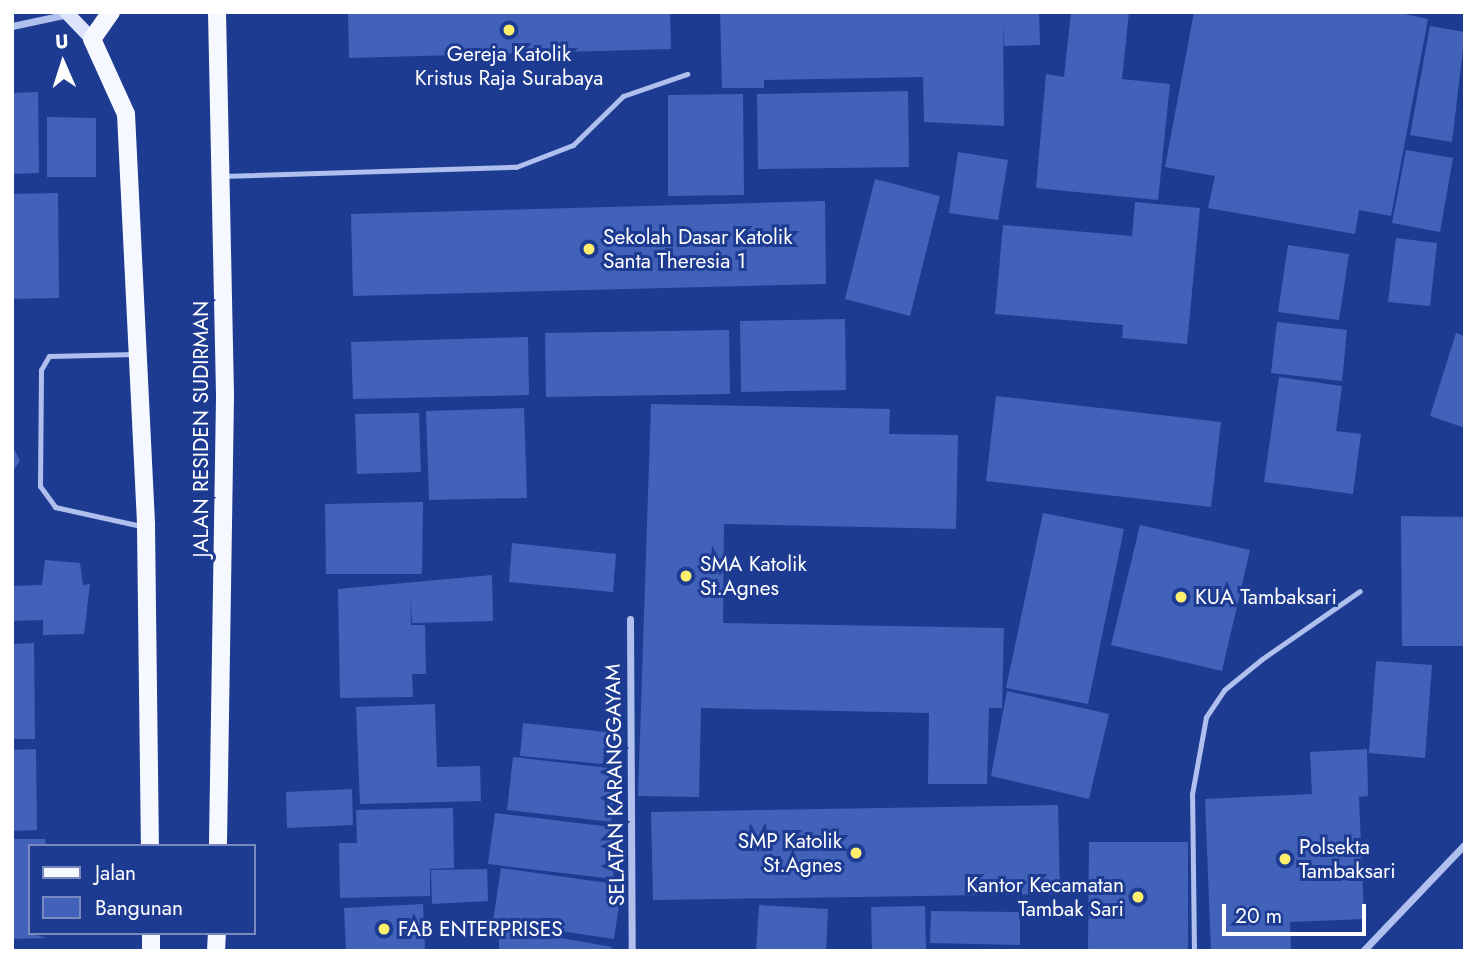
<!DOCTYPE html>
<html>
<head>
<meta charset="utf-8">
<style>
  body { margin:0 }
  #map { position:relative; width:1477px; height:963px; overflow:hidden; background:#1e3b92; font-family:Jost,sans-serif }
  div>[style] { position:absolute }
  .building>* { inset:0; background:#4261b8 }
  .lane>* { height:5px; margin:-2.5px; padding:0 2.5px; transform-origin:2.5px; border-radius:2.5px; background:#afc0ee }
  .street>* { height:7px; margin:-3.5px; padding:0 3.5px; transform-origin:3.5px; border-radius:3.5px; background:#afc0ee }
  .secondary>* { height:14px; margin:-7px; padding:0 7px; transform-origin:7px; border-radius:7px; background:#dce3fa }
  .primary>* { height:18px; margin:-9px; padding:0 9px; transform-origin:9px; border-radius:9px; background:#f6f8ff }
  .dots>* { width:19px; height:19px; translate:-50% -50%; box-sizing:border-box; border:4px solid #1e3b92; border-radius:50% }
  span { translate:-50% -50%; white-space:nowrap; text-align:center; line-height:1.15; -webkit-text-stroke:6px #1e3b92; paint-order:stroke }
  .poi-label { font-size:21px; color:#fff }
  .left { translate:0 -50%; text-align:left }
  .right { translate:-100% -50%; text-align:right }
  .street-label { font-size:21px; color:#fff }
  .frame { position:absolute; inset:0; border:14px solid #fff; pointer-events:none }
  .legend { position:absolute; left:28px; top:844px; width:228px; height:91px; box-sizing:border-box; background:#1e3b92; border:2px solid #7889be; margin:0; padding:9px 12px; list-style:none; font-size:21px; color:#fff }
  .legend li { display:flex; align-items:center; gap:14px; height:35px }
  .legend b { width:35px; border:2px solid #7889be }
  .north { position:absolute; left:28px; top:28px; width:70px; height:70px; -webkit-text-stroke:5px #1e3b92; paint-order:stroke; rotate:357deg; font-size:19px; font-weight:700; line-height:28px; text-align:center; color:#fff }
  .north::after { content:''; display:block; margin:auto; width:24px; height:32px; background:#fff; clip-path:polygon(50% 0,100% 100%,50% 72%,0 100%) }
  .scale { position:absolute; left:1222px; top:904px; width:144px; height:32px; box-sizing:border-box; border:4px solid #fff; border-top:0; padding-left:9px; font-size:21px; line-height:24px; white-space:nowrap; color:#fff; -webkit-text-stroke:5px #1e3b92; paint-order:stroke }
</style>
</head>
<body>
<div id="map">
  <div class="building">
    <i style="clip-path:polygon(348px 12px,670px 12px,671px 49px,349px 58px)"></i>
    <i style="clip-path:polygon(720px 12px,1039px 12px,1040px 45px,1004px 46px,1003px 17px,1004px 126px,924px 122px,923px 77px,764px 80px,764px 88px,722px 88px)"></i>
    <i style="clip-path:polygon(1071px 12px,1129px 12px,1122px 79px,1170px 84px,1158px 200px,1036px 188px,1046px 74px,1064px 77px)"></i>
    <i style="clip-path:polygon(1194px 12px,1395px 12px,1428px 19px,1391px 216px,1359px 210px,1355px 234px,1208px 208px,1215px 176px,1165px 167px)"></i>
    <i style="clip-path:polygon(1430px 26px,1465px 32px,1452px 142px,1410px 135px)"></i>
    <i style="clip-path:polygon(908px 91px,909px 167px,758px 169px,757px 94px)"></i>
    <i style="clip-path:polygon(38px 92px,39px 173px,12px 174px,12px 93px)"></i>
    <i style="clip-path:polygon(743px 94px,744px 195px,668px 196px,668px 95px)"></i>
    <i style="clip-path:polygon(47px 117px,96px 118px,96px 177px,47px 177px)"></i>
    <i style="clip-path:polygon(1406px 150px,1453px 158px,1440px 232px,1392px 223px)"></i>
    <i style="clip-path:polygon(958px 152px,1008px 160px,998px 220px,949px 213px)"></i>
    <i style="clip-path:polygon(875px 179px,940px 196px,910px 316px,845px 299px)"></i>
    <i style="clip-path:polygon(58px 193px,59px 298px,12px 299px,12px 194px)"></i>
    <i style="clip-path:polygon(825px 201px,826px 284px,353px 296px,351px 214px)"></i>
    <i style="clip-path:polygon(1135px 202px,1200px 208px,1187px 344px,1122px 338px,1123px 325px,995px 314px,1003px 225px,1132px 236px)"></i>
    <i style="clip-path:polygon(1396px 238px,1437px 243px,1430px 306px,1388px 302px)"></i>
    <i style="clip-path:polygon(1288px 245px,1349px 254px,1339px 320px,1278px 312px)"></i>
    <i style="clip-path:polygon(845px 319px,846px 390px,741px 392px,740px 321px)"></i>
    <i style="clip-path:polygon(1277px 322px,1347px 330px,1342px 381px,1271px 373px)"></i>
    <i style="clip-path:polygon(729px 330px,730px 394px,546px 397px,545px 333px)"></i>
    <i style="clip-path:polygon(1456px 333px,1465px 336px,1465px 428px,1430px 416px)"></i>
    <i style="clip-path:polygon(528px 337px,529px 395px,353px 399px,351px 342px)"></i>
    <i style="clip-path:polygon(1279px 377px,1342px 386px,1336px 431px,1361px 434px,1353px 494px,1264px 482px)"></i>
    <i style="clip-path:polygon(996px 396px,1221px 422px,1211px 507px,986px 481px)"></i>
    <i style="clip-path:polygon(651px 404px,890px 409px,889px 434px,958px 435px,956px 529px,724px 524px,723px 623px,1004px 628px,1002px 708px,989px 708px,987px 784px,928px 784px,929px 713px,701px 708px,699px 797px,638px 796px)"></i>
    <i style="clip-path:polygon(524px 408px,527px 498px,429px 500px,426px 411px)"></i>
    <i style="clip-path:polygon(419px 413px,421px 472px,357px 474px,355px 414px)"></i>
    <i style="clip-path:polygon(12px 445px,20px 461px,12px 472px)"></i>
    <i style="clip-path:polygon(423px 502px,422px 574px,326px 574px,325px 504px)"></i>
    <i style="clip-path:polygon(1043px 513px,1124px 529px,1088px 704px,1006px 688px)"></i>
    <i style="clip-path:polygon(1401px 516px,1465px 517px,1465px 646px,1402px 646px)"></i>
    <i style="clip-path:polygon(1140px 525px,1250px 550px,1222px 671px,1111px 645px)"></i>
    <i style="clip-path:polygon(512px 543px,616px 554px,613px 592px,509px 582px)"></i>
    <i style="clip-path:polygon(45px 560px,80px 563px,83px 585px,90px 584px,84px 634px,43px 635px,43px 620px,12px 621px,12px 586px,42px 585px)"></i>
    <i style="clip-path:polygon(492px 575px,493px 621px,412px 623px,410px 596px,411px 625px,425px 625px,426px 674px,412px 674px,413px 697px,340px 698px,338px 589px)"></i>
    <i style="clip-path:polygon(34px 643px,35px 739px,12px 739px,12px 644px)"></i>
    <i style="clip-path:polygon(1376px 661px,1432px 665px,1425px 758px,1369px 753px)"></i>
    <i style="clip-path:polygon(1007px 691px,1109px 714px,1089px 799px,991px 776px)"></i>
    <i style="clip-path:polygon(435px 704px,437px 767px,480px 766px,481px 801px,360px 804px,356px 707px)"></i>
    <i style="clip-path:polygon(523px 723px,606px 732px,603px 764px,520px 756px)"></i>
    <i style="clip-path:polygon(36px 749px,37px 830px,12px 831px,12px 750px)"></i>
    <i style="clip-path:polygon(1367px 749px,1368px 796px,1359px 797px,1364px 919px,1290px 922px,1291px 951px,1211px 951px,1205px 799px,1312px 794px,1310px 752px)"></i>
    <i style="clip-path:polygon(513px 757px,617px 769px,611px 822px,507px 810px)"></i>
    <i style="clip-path:polygon(352px 789px,353px 825px,287px 828px,286px 792px)"></i>
    <i style="clip-path:polygon(1058px 805px,1060px 894px,653px 900px,651px 812px)"></i>
    <i style="clip-path:polygon(453px 808px,454px 868px,430px 869px,430px 896px,340px 898px,339px 843px,357px 843px,356px 810px)"></i>
    <i style="clip-path:polygon(495px 813px,619px 828px,613px 879px,488px 864px)"></i>
    <i style="clip-path:polygon(12px 839px,45px 839px,46px 846px,30px 846px,30px 933px,47px 938px,12px 939px)"></i>
    <i style="clip-path:polygon(1089px 842px,1188px 842px,1188px 951px,1088px 951px)"></i>
    <i style="clip-path:polygon(501px 868px,622px 885px,614px 939px,493px 921px)"></i>
    <i style="clip-path:polygon(487px 869px,488px 901px,432px 904px,431px 870px)"></i>
    <i style="clip-path:polygon(423px 904px,425px 951px,346px 951px,344px 908px)"></i>
    <i style="clip-path:polygon(759px 905px,828px 909px,826px 951px,756px 951px)"></i>
    <i style="clip-path:polygon(925px 906px,926px 951px,872px 951px,871px 907px)"></i>
    <i style="clip-path:polygon(931px 911px,1020px 912px,1020px 945px,930px 943px)"></i>
    <i style="clip-path:polygon(499px 927px,612px 947px,611px 951px,499px 951px)"></i>
  </div>
  <div class="lane">
    <i style="left:222px;top:176px;width:294px;rotate:-1.8deg"></i>
    <i style="left:516px;top:167px;width:61px;rotate:-21.1deg"></i>
    <i style="left:573px;top:145px;width:70px;rotate:-44.4deg"></i>
    <i style="left:623px;top:96px;width:68px;rotate:-19deg"></i>
    <i style="left:135px;top:354px;width:86px;rotate:178.7deg"></i>
    <i style="left:49px;top:356px;width:16px;rotate:120deg"></i>
    <i style="left:41px;top:370px;width:116px;rotate:90.5deg"></i>
    <i style="left:40px;top:486px;width:26px;rotate:54deg"></i>
    <i style="left:55px;top:507px;width:88px;rotate:12.5deg"></i>
    <i style="left:1194px;top:951px;width:157px;rotate:-90.7deg"></i>
    <i style="left:1192px;top:794px;width:78px;rotate:-79.7deg"></i>
    <i style="left:1206px;top:717px;width:32px;rotate:-56deg"></i>
    <i style="left:1224px;top:690px;width:49px;rotate:-39.2deg"></i>
    <i style="left:1262px;top:659px;width:119px;rotate:-34.8deg"></i>
  </div>
  <div class="street">
    <i style="left:12px;top:26px;width:57px;rotate:-12.1deg"></i>
    <i style="left:630px;top:619px;width:332px;rotate:89.7deg"></i>
    <i style="left:1363px;top:951px;width:148px;rotate:-46.4deg"></i>
  </div>
  <div class="secondary">
    <i style="left:66px;top:12px;width:37px;rotate:46deg"></i>
  </div>
  <div class="primary">
    <i style="left:111px;top:12px;width:33px;rotate:125deg"></i>
    <i style="left:92px;top:39px;width:82px;rotate:65.6deg"></i>
    <i style="left:126px;top:114px;width:412px;rotate:87.2deg"></i>
    <i style="left:146px;top:526px;width:320px;rotate:89.3deg"></i>
    <i style="left:217px;top:12px;width:385px;rotate:88.8deg"></i>
    <i style="left:225px;top:397px;width:449px;rotate:90.9deg"></i>
    <i style="left:151px;top:933px;width:18px;rotate:90deg"></i>
    <i style="left:216px;top:951px;width:18px;rotate:-87deg"></i>
  </div>
  <div class="dots">
    <i style="left:509px;top:30px;background:#fdee6e"></i>
    <i style="left:589px;top:249px;background:#fdee6e"></i>
    <i style="left:686px;top:576px;background:#fdee6e"></i>
    <i style="left:1181px;top:597px;background:#fdee6e"></i>
    <i style="left:856px;top:853px;background:#fdee6e"></i>
    <i style="left:1285px;top:859px;background:#fdee6e"></i>
    <i style="left:1138px;top:897px;background:#fdee6e"></i>
    <i style="left:384px;top:929px;background:#fdee6e"></i>
  </div>
  <div class="poi-label">
    <span style="left:509px;top:66px">Gereja Katolik<br>Kristus Raja Surabaya</span>
    <span class="left" style="left:603px;top:249px">Sekolah Dasar Katolik<br>Santa Theresia 1</span>
    <span class="left" style="left:700px;top:576px">SMA Katolik<br>St.Agnes</span>
    <span class="left" style="left:1195px;top:597px">KUA Tambaksari</span>
    <span class="right" style="left:842px;top:853px">SMP Katolik<br>St.Agnes</span>
    <span class="left" style="left:1299px;top:859px">Polsekta<br>Tambaksari</span>
    <span class="right" style="left:1124px;top:897px">Kantor Kecamatan<br>Tambak Sari</span>
    <span class="left" style="left:398px;top:929px">FAB ENTERPRISES</span>
  </div>
  <div class="street-label">
    <span style="left:201px;top:429px;rotate:-90deg">JALAN RESIDEN SUDIRMAN</span>
    <span style="left:615px;top:785px;rotate:-91deg">SELATAN KARANGGAYAM</span>
  </div>
  <div class="frame"></div>
  <ul class="legend">
  <li><b style="height:9px;background:#f6f8ff"></b>Jalan</li>
  <li><b style="height:19px;background:#4261b8"></b>Bangunan</li>
  </ul>
  <div class="north">U</div>
  <div class="scale">20 m</div>
</div>
</body>
</html>
